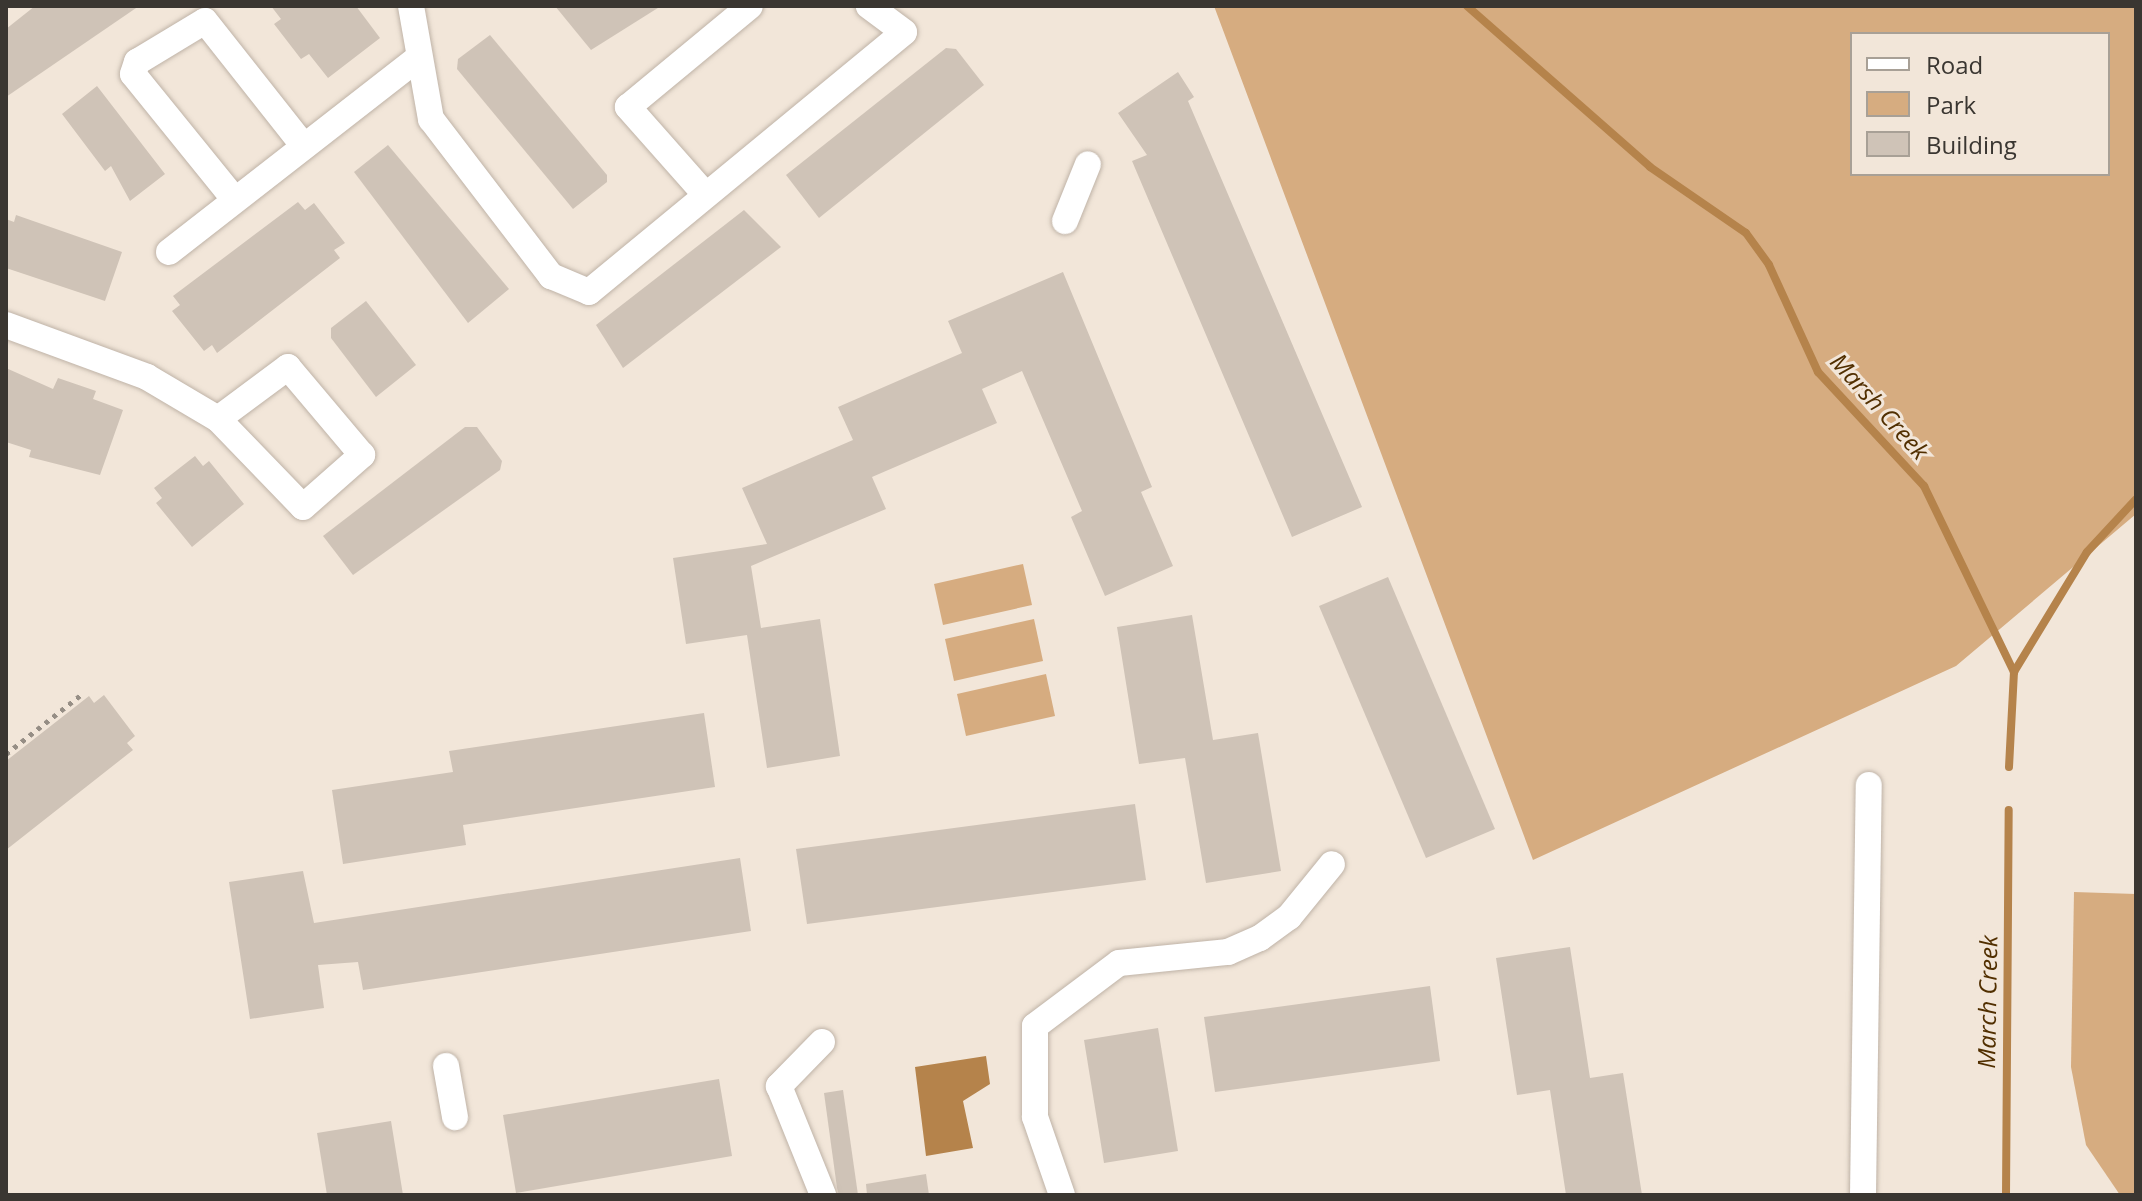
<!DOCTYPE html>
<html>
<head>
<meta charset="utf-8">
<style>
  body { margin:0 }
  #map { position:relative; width:2142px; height:1201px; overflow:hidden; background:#f2e6d9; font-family:"Open Sans",sans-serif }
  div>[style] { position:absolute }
  .green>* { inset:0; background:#d6ac80 }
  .water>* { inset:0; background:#b5834b }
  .stream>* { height:8px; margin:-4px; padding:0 4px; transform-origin:4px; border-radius:4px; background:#b5834b }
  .building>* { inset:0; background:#cfc3b7 }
  .path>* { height:5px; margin-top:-2.5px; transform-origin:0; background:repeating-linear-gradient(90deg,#968e85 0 4px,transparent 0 10px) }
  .roads { filter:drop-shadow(0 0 2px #bfb3a7) drop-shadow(0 0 2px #bfb3a7) }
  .minor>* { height:26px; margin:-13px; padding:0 13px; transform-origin:13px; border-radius:13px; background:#fff }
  span { translate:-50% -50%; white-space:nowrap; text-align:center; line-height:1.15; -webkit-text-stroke:6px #f2e6d9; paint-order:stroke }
  .water-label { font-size:24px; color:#512f00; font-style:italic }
  .frame { position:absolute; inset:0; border:8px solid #3a3631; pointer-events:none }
  .legend { position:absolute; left:1850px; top:32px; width:260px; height:144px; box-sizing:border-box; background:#f2e6d9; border:2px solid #a8a096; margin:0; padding:10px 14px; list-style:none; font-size:24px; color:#3a3631 }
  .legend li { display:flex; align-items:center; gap:16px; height:40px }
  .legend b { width:40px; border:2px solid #a8a096 }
</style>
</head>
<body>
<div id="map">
  <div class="green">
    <i style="clip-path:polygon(evenodd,1214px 6px,2136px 6px,2136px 514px,1956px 666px,1533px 860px,1214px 6px,1852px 34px,2108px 34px,2108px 174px,1852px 174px,1852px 34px)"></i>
    <i style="clip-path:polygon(1023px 564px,1032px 605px,943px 625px,934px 584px)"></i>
    <i style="clip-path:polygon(1034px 619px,1043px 661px,954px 681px,945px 639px)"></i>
    <i style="clip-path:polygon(1046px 674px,1055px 716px,966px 736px,957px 694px)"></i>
    <i style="clip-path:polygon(2074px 892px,2136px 894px,2136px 1195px,2120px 1195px,2086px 1145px,2071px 1067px)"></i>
  </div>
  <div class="water">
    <i style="clip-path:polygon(986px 1056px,990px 1084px,963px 1101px,973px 1148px,926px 1156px,915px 1067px)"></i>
  </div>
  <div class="stream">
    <i style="left:1467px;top:6px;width:244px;rotate:41.3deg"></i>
    <i style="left:1650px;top:167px;width:116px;rotate:34.5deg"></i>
    <i style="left:1746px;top:233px;width:39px;rotate:54deg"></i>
    <i style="left:1769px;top:265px;width:118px;rotate:65.4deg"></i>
    <i style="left:1818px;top:372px;width:156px;rotate:47.1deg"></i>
    <i style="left:1924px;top:486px;width:207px;rotate:64.2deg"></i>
    <i style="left:2009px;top:767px;width:95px;rotate:-87deg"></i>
    <i style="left:2014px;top:672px;width:140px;rotate:-58.7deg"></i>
    <i style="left:2087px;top:552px;width:72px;rotate:-47.2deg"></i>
    <i style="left:2006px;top:1195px;width:385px;rotate:-89.6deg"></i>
  </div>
  <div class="building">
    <i style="clip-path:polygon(35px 6px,139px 6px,6px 97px,6px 29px)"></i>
    <i style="clip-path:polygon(271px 6px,356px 6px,380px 38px,328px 78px,309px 54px,301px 59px,274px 24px,281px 19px)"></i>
    <i style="clip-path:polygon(555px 6px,661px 6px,591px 50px)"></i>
    <i style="clip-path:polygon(490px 35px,607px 175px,607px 182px,573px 209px,457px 69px,458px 59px)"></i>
    <i style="clip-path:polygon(946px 48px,956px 49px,984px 85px,819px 218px,786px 175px)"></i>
    <i style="clip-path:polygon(1178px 72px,1194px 97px,1188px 101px,1362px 507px,1292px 537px,1132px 161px,1147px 155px,1118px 113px)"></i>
    <i style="clip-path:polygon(97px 86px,165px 174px,130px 201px,111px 166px,105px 171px,62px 114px)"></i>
    <i style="clip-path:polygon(388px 145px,509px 289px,468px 323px,354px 172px)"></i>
    <i style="clip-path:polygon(298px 202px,305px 210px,314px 203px,345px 243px,334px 250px,340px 258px,217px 353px,212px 345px,204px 351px,172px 311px,180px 305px,173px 296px)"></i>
    <i style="clip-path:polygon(744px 210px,781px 247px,623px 368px,596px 325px)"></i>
    <i style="clip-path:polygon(16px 215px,122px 252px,105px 301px,6px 268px,6px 219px,14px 222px)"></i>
    <i style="clip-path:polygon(1063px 272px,1152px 487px,1141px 492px,1173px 566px,1105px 596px,1071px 517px,1082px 511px,1022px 371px,982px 389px,997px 423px,872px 477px,886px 509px,751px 566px,761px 628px,820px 619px,840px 756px,767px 768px,747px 635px,686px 644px,673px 558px,767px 544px,742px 488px,853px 440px,838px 407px,962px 353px,948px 321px)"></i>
    <i style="clip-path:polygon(366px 301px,416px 365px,376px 397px,331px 338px,331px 328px)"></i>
    <i style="clip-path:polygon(6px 368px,53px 389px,58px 378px,96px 391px,93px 399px,123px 410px,100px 475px,29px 457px,31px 450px,6px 442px)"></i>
    <i style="clip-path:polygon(465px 427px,477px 427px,502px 461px,500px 470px,353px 575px,323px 536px)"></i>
    <i style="clip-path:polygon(195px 456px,203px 466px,209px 461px,244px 504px,192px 547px,156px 503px,162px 498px,154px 488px)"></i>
    <i style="clip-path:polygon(1388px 577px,1495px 829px,1426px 858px,1319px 606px)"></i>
    <i style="clip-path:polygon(1192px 615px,1213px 740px,1258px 733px,1281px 871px,1206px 883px,1185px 758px,1139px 764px,1117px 627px)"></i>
    <i style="clip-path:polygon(104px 695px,135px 736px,127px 743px,133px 750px,6px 850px,6px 761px,89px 696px,94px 703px)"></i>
    <i style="clip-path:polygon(704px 713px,715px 787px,463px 825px,466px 845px,343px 864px,332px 790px,453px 772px,449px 751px)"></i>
    <i style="clip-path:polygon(1135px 804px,1146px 880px,807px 924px,796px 849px)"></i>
    <i style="clip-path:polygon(740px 858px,751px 931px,363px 990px,358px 962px,318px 965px,324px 1008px,250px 1019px,229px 882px,303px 871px,314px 923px)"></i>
    <i style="clip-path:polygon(1570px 947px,1590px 1078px,1623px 1073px,1642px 1195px,1566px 1195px,1550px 1090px,1517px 1095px,1496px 958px)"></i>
    <i style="clip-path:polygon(1430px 986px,1440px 1061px,1215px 1092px,1204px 1017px)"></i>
    <i style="clip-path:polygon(1158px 1028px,1178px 1151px,1104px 1163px,1084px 1040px)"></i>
    <i style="clip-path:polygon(719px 1079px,732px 1156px,516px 1193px,503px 1115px)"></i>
    <i style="clip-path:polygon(843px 1090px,858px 1195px,839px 1195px,837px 1188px,824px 1093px)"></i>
    <i style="clip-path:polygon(391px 1121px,403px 1195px,327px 1195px,317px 1133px)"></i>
    <i style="clip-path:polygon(926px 1174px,929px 1195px,867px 1195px,866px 1184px)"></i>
  </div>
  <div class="path">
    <i style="left:6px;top:754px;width:97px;rotate:-38.3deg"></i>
  </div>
  <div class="roads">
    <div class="minor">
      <i style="left:411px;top:6px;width:115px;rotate:80deg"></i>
      <i style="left:431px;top:119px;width:198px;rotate:52.6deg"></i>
      <i style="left:551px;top:276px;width:41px;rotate:22.8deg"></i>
      <i style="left:589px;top:292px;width:408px;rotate:-39.5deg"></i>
      <i style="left:904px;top:32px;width:44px;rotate:-143.4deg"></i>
      <i style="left:704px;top:193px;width:115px;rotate:-131.5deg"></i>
      <i style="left:628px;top:107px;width:158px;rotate:-39.6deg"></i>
      <i style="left:235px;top:200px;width:162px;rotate:-129deg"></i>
      <i style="left:133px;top:74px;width:13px;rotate:-72deg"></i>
      <i style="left:137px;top:62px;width:79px;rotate:-31.1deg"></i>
      <i style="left:205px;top:21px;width:158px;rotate:51.7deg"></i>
      <i style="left:1065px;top:221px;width:61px;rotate:-68deg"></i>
      <i style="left:169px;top:252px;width:314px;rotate:-37.9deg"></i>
      <i style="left:6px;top:325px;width:150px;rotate:20.2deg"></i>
      <i style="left:147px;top:377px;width:82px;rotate:30.6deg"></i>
      <i style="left:218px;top:419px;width:122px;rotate:46deg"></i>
      <i style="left:303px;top:507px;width:79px;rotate:-41.4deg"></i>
      <i style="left:362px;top:455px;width:115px;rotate:-130.1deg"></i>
      <i style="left:288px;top:367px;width:87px;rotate:143.4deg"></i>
      <i style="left:822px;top:1042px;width:62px;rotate:134.3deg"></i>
      <i style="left:779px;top:1086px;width:118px;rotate:68deg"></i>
      <i style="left:446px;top:1066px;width:52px;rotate:80deg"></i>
      <i style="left:1062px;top:1195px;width:83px;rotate:-109.1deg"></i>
      <i style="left:1035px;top:1117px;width:91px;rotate:-90deg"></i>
      <i style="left:1035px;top:1026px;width:105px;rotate:-36.9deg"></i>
      <i style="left:1119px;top:963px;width:110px;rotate:-5.8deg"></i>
      <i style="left:1228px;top:952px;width:35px;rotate:-24deg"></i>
      <i style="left:1260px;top:938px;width:36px;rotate:-36deg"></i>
      <i style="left:1289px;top:917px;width:68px;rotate:-50.9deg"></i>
      <i style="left:1863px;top:1195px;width:410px;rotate:-89.2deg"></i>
    </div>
  </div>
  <div class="water-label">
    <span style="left:1880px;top:406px;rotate:48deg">Marsh Creek</span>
    <span style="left:1987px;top:1002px;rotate:-89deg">March Creek</span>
  </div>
  <div class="frame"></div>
  <ul class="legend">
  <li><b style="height:10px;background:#fff"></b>Road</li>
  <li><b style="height:22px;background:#d6ac80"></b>Park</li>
  <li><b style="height:22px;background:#cfc3b7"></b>Building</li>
  </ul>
</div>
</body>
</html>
